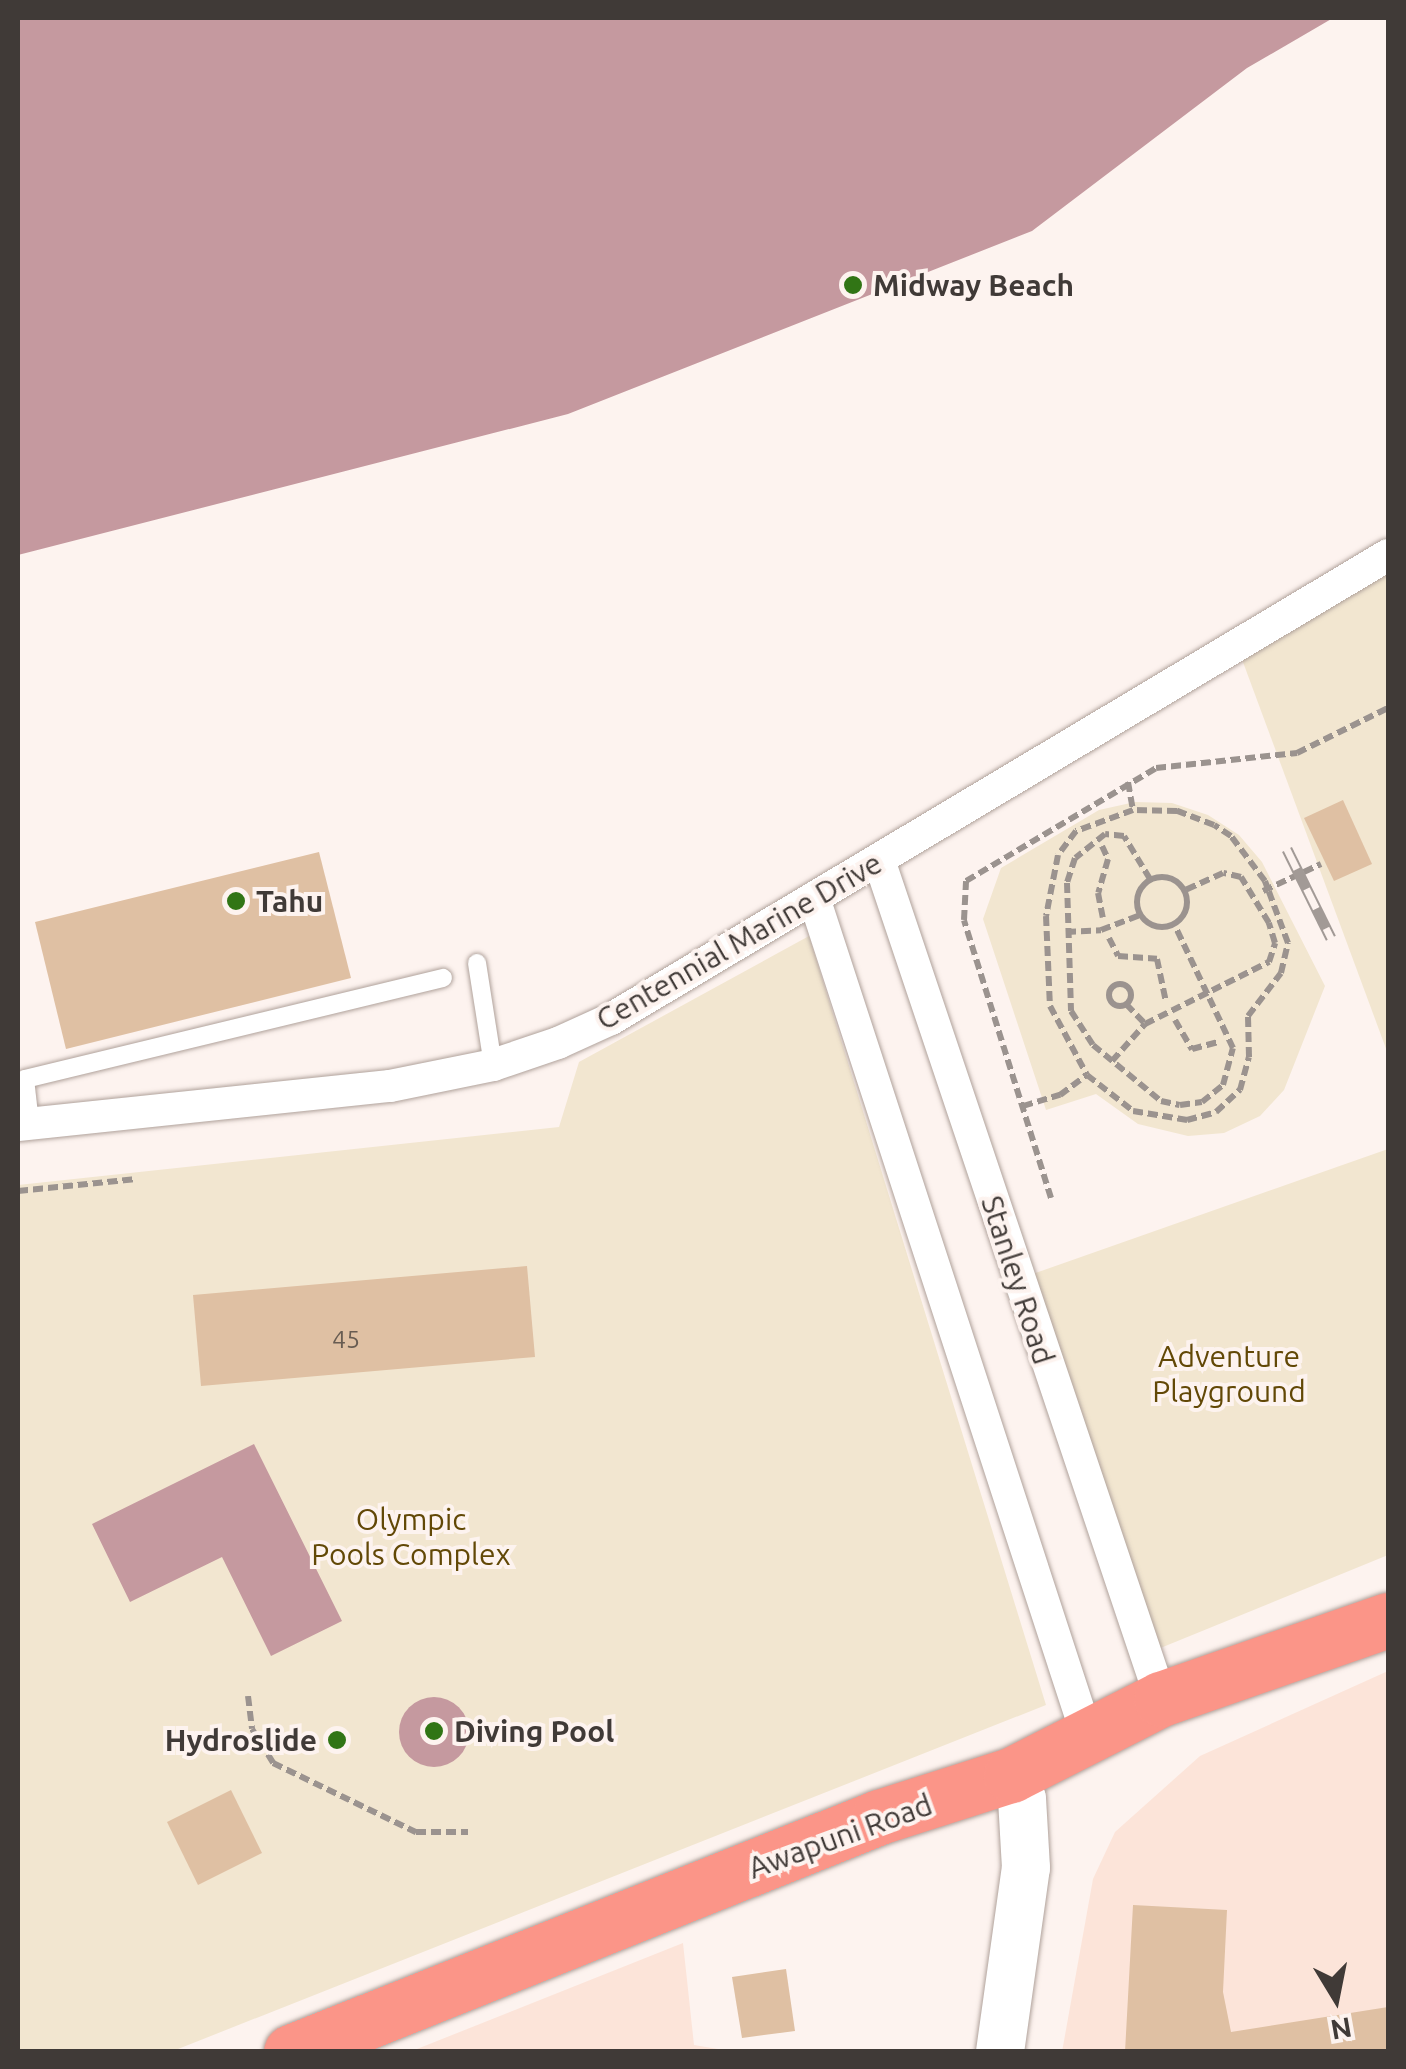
<!DOCTYPE html>
<html>
<head>
<meta charset="utf-8">
<style>
  body { margin:0 }
  #map { position:relative; width:1406px; height:2069px; overflow:hidden; background:#fdf3ef; font-family:Ubuntu,sans-serif }
  div>[style] { position:absolute }
  .built>* { inset:0; background:#fce4d9 }
  .green>* { inset:0; background:#f2e6d0 }
  .water>* { inset:0; background:#c5999f }
  .round { border-radius:50% }
  .building>* { inset:0; background:#dfc0a3 }
  .path>* { height:6px; margin-top:-3px; transform-origin:0; background:repeating-linear-gradient(90deg,#9b938f 0 10px,transparent 0 15px) }
  .path>.ring { margin:-3px; padding:0; box-sizing:content-box; background:none; border:6px solid #9b938f; border-radius:50% }
  .roads { filter:drop-shadow(0 0 2px #b0a29b) drop-shadow(0 0 2px #b0a29b) }
  .lane>* { height:18px; margin:-9px; padding:0 9px; transform-origin:9px; border-radius:9px; background:#fff }
  .street>* { height:32px; margin:-16px; padding:0 16px; transform-origin:16px; border-radius:16px; background:#fff }
  .secondary>* { height:48px; margin:-24px; padding:0 24px; transform-origin:24px; border-radius:24px; background:#fff }
  .highway>* { height:55px; margin:-27.5px; padding:0 27.5px; transform-origin:27.5px; border-radius:27.5px; background:#fb9588 }
  .rail>* { height:11px; margin-top:-5.5px; transform-origin:0; background:repeating-linear-gradient(90deg,#fdf3ef 0 22px,#a29a96 0 44px); box-sizing:border-box; border-block:2px solid #a29a96 }
  .dots>* { width:28px; height:28px; translate:-50% -50%; box-sizing:border-box; border:5px solid #fdf3ef; border-radius:50% }
  span { translate:-50% -50%; white-space:nowrap; text-align:center; line-height:1.15; -webkit-text-stroke:8px #fdf3ef; paint-order:stroke }
  .number-label { font-size:25px; color:#685c52 }
  .number-label span { -webkit-text-stroke-width:0 }
  .poi-label { font-size:30px; color:#403a37; font-weight:700 }
  .left { translate:0 -50%; text-align:left }
  .right { translate:-100% -50%; text-align:right }
  .street-label { font-size:30px; color:#403a37 }
  .park-label { font-size:30px; color:#624806 }
  .frame { position:absolute; inset:0; border:20px solid #403a37; pointer-events:none }
  .north { position:absolute; left:1286px; top:1949px; width:100px; height:100px; -webkit-text-stroke:8px #fdf3ef; paint-order:stroke; rotate:170deg; font-size:28px; font-weight:700; line-height:40px; text-align:center; color:#403a37 }
  .north::after { content:''; display:block; margin:auto; width:35px; height:45px; background:#403a37; clip-path:polygon(50% 0,100% 100%,50% 72%,0 100%) }
</style>
</head>
<body>
<div id="map">
  <div class="built">
    <i style="clip-path:polygon(1388px 1671px,1388px 2051px,1062px 2052px,1093px 1879px,1115px 1832px,1200px 1756px)"></i>
    <i style="clip-path:polygon(683px 1943px,694px 2045px,730px 2051px,412px 2051px)"></i>
  </div>
  <div class="green">
    <i style="clip-path:polygon(1388px 567px,1388px 1054px,1240px 654px)"></i>
    <i style="clip-path:polygon(1135px 802px,1172px 803px,1208px 815px,1239px 835px,1262px 862px,1325px 986px,1284px 1090px,1260px 1116px,1224px 1133px,1188px 1136px,1138px 1124px,1096px 1094px,1046px 1110px,983px 919px,1001px 868px,1099px 810px)"></i>
    <i style="clip-path:polygon(809px 936px,1046px 1705px,173px 2051px,18px 2051px,18px 1185px,559px 1127px,579px 1062px)"></i>
    <i style="clip-path:polygon(1388px 1149px,1388px 1555px,1158px 1649px,1027px 1276px)"></i>
  </div>
  <div class="water">
    <i style="clip-path:polygon(18px 18px,1333px 18px,1247px 68px,1032px 231px,568px 414px,18px 555px)"></i>
    <i style="clip-path:polygon(254px 1444px,342px 1621px,271px 1656px,222px 1557px,130px 1602px,92px 1524px)"></i>
    <i class="round" style="left:399px;top:1697px;width:70px;height:70px"></i>
  </div>
  <div class="building">
    <i style="clip-path:polygon(1343px 800px,1372px 864px,1334px 881px,1304px 818px)"></i>
    <i style="clip-path:polygon(319px 852px,351px 978px,66px 1049px,35px 922px)"></i>
    <i style="clip-path:polygon(527px 1266px,535px 1357px,201px 1386px,193px 1295px)"></i>
    <i style="clip-path:polygon(231px 1790px,262px 1853px,198px 1885px,167px 1822px)"></i>
    <i style="clip-path:polygon(1133px 1905px,1227px 1910px,1223px 1992px,1231px 2032px,1388px 2007px,1388px 2049px,1125px 2052px)"></i>
    <i style="clip-path:polygon(786px 1969px,795px 2031px,742px 2038px,732px 1977px)"></i>
  </div>
  <div class="path">
    <i style="left:1128px;top:782px;width:28px;rotate:80deg"></i>
    <i style="left:1102px;top:846px;width:14px;rotate:65deg"></i>
    <i style="left:1108px;top:859px;width:35px;rotate:106deg"></i>
    <i style="left:1098px;top:893px;width:25px;rotate:79deg"></i>
    <i class="ring" style="left:1137px;top:877px;width:44px;height:44px"></i>
    <i style="left:1150px;top:879px;width:50px;rotate:-121.2deg"></i>
    <i style="left:1124px;top:836px;width:19px;rotate:-174deg"></i>
    <i style="left:1105px;top:834px;width:38px;rotate:141deg"></i>
    <i style="left:1075px;top:858px;width:26px;rotate:108deg"></i>
    <i style="left:1067px;top:883px;width:128px;rotate:88.2deg"></i>
    <i style="left:1071px;top:1011px;width:40px;rotate:57.1deg"></i>
    <i style="left:1093px;top:1045px;width:88px;rotate:39.5deg"></i>
    <i style="left:1161px;top:1101px;width:19px;rotate:12deg"></i>
    <i style="left:1180px;top:1105px;width:22px;rotate:-8deg"></i>
    <i style="left:1202px;top:1102px;width:27px;rotate:-39deg"></i>
    <i style="left:1223px;top:1085px;width:38px;rotate:-75deg"></i>
    <i style="left:1233px;top:1048px;width:137px;rotate:-115.4deg"></i>
    <i style="left:1263px;top:891px;width:64px;rotate:-25deg"></i>
    <i style="left:1066px;top:932px;width:35px;rotate:-3deg"></i>
    <i style="left:1101px;top:930px;width:42px;rotate:-21deg"></i>
    <i style="left:1109px;top:938px;width:20px;rotate:63deg"></i>
    <i style="left:1118px;top:956px;width:39px;rotate:4deg"></i>
    <i style="left:1157px;top:959px;width:44px;rotate:78.2deg"></i>
    <i class="ring" style="left:1109px;top:984px;width:16px;height:16px"></i>
    <i style="left:1126px;top:1004px;width:28px;rotate:46deg"></i>
    <i style="left:1175px;top:1020px;width:34px;rotate:60deg"></i>
    <i style="left:1192px;top:1049px;width:28px;rotate:-15deg"></i>
    <i style="left:1112px;top:1061px;width:50px;rotate:-48.3deg"></i>
    <i style="left:1145px;top:1024px;width:139px;rotate:-26.6deg"></i>
    <i style="left:1269px;top:962px;width:20px;rotate:-72deg"></i>
    <i style="left:1275px;top:943px;width:21px;rotate:-107deg"></i>
    <i style="left:1269px;top:923px;width:54px;rotate:-121.3deg"></i>
    <i style="left:1241px;top:877px;width:18px;rotate:-167deg"></i>
    <i style="left:1223px;top:873px;width:42px;rotate:155.9deg"></i>
    <i style="left:1023px;top:1106px;width:39px;rotate:-17deg"></i>
    <i style="left:1060px;top:1095px;width:34px;rotate:-37deg"></i>
    <i style="left:1087px;top:1075px;width:58px;rotate:38deg"></i>
    <i style="left:1133px;top:1111px;width:55px;rotate:9.5deg"></i>
    <i style="left:1187px;top:1120px;width:30px;rotate:-15deg"></i>
    <i style="left:1216px;top:1112px;width:33px;rotate:-43deg"></i>
    <i style="left:1240px;top:1090px;width:34px;rotate:-75deg"></i>
    <i style="left:1249px;top:1057px;width:41px;rotate:-91.4deg"></i>
    <i style="left:1248px;top:1016px;width:54px;rotate:-52.5deg"></i>
    <i style="left:1281px;top:973px;width:31px;rotate:-77deg"></i>
    <i style="left:1288px;top:943px;width:66px;rotate:-110.4deg"></i>
    <i style="left:1265px;top:881px;width:56px;rotate:-127.1deg"></i>
    <i style="left:1231px;top:836px;width:20px;rotate:-147deg"></i>
    <i style="left:1214px;top:825px;width:40px;rotate:-159deg"></i>
    <i style="left:1177px;top:811px;width:44px;rotate:-178.7deg"></i>
    <i style="left:1133px;top:810px;width:61px;rotate:159.8deg"></i>
    <i style="left:1076px;top:831px;width:30px;rotate:127deg"></i>
    <i style="left:1058px;top:855px;width:62px;rotate:101.1deg"></i>
    <i style="left:1046px;top:916px;width:90px;rotate:87.5deg"></i>
    <i style="left:1050px;top:1006px;width:78px;rotate:61.8deg"></i>
    <i style="left:18px;top:1191px;width:119px;rotate:-5.8deg"></i>
    <i style="left:1051px;top:1198px;width:291px;rotate:-107.4deg"></i>
    <i style="left:964px;top:920px;width:39px;rotate:-87deg"></i>
    <i style="left:966px;top:881px;width:221px;rotate:-30.7deg"></i>
    <i style="left:1156px;top:768px;width:142px;rotate:-6.1deg"></i>
    <i style="left:1297px;top:753px;width:102px;rotate:-26.3deg"></i>
    <i style="left:248px;top:1696px;width:33px;rotate:83deg"></i>
    <i style="left:252px;top:1729px;width:40px;rotate:58deg"></i>
    <i style="left:273px;top:1763px;width:159px;rotate:25.8deg"></i>
    <i style="left:416px;top:1832px;width:52px"></i>
  </div>
  <div class="roads">
    <div class="lane">
      <i style="left:477px;top:963px;width:103px;rotate:81.1deg"></i>
      <i style="left:30px;top:1123px;width:44px;rotate:-96.5deg"></i>
      <i style="left:25px;top:1079px;width:430px;rotate:-13.6deg"></i>
    </div>
    <div class="street">
      <i style="left:879px;top:860px;width:885px;rotate:71.42deg"></i>
      <i style="left:814px;top:898px;width:880px;rotate:71.94deg"></i>
      <i style="left:18px;top:1125px;width:374px;rotate:-6deg"></i>
      <i style="left:390px;top:1086px;width:105px;rotate:-11.5deg"></i>
      <i style="left:493px;top:1065px;width:69px;rotate:-18.7deg"></i>
      <i style="left:558px;top:1043px;width:58px;rotate:-24.4deg"></i>
      <i style="left:611px;top:1019px;width:905px;rotate:-30.84deg"></i>
    </div>
    <div class="secondary">
      <i style="left:1000px;top:2052px;width:186px;rotate:-82deg"></i>
      <i style="left:1026px;top:1868px;width:69px;rotate:-93.3deg"></i>
      <i style="left:1022px;top:1799px;width:26px;rotate:-115deg"></i>
    </div>
    <div class="highway">
      <i style="left:291px;top:2052px;width:633px;rotate:-21.78deg"></i>
      <i style="left:879px;top:1817px;width:139px;rotate:-17.7deg"></i>
      <i style="left:1011px;top:1775px;width:168px;rotate:-26.9deg"></i>
      <i style="left:1161px;top:1699px;width:240px;rotate:-19.2deg"></i>
    </div>
  </div>
  <div class="rail">
    <i style="left:1287px;top:849px;width:99px;rotate:63.7deg"></i>
  </div>
  <div class="dots">
    <i style="left:853px;top:285px;background:#317515"></i>
    <i style="left:236px;top:901px;background:#317515"></i>
    <i style="left:434px;top:1731px;background:#317515"></i>
    <i style="left:337px;top:1740px;background:#317515"></i>
  </div>
  <div class="number-label">
    <span style="left:346px;top:1339px">45</span>
  </div>
  <div class="poi-label">
    <span class="left" style="left:873px;top:285px">Midway Beach</span>
    <span class="left" style="left:256px;top:901px">Tahu</span>
    <span class="left" style="left:454px;top:1731px">Diving Pool</span>
    <span class="right" style="left:317px;top:1740px">Hydroslide</span>
  </div>
  <div class="street-label">
    <span style="left:739px;top:941px;rotate:-30deg">Centennial Marine Drive</span>
    <span style="left:1018px;top:1280px;rotate:72deg">Stanley Road</span>
    <span style="left:840px;top:1836px;rotate:-20deg">Awapuni Road</span>
  </div>
  <div class="park-label">
    <span style="left:1229px;top:1373px">Adventure<br>Playground</span>
    <span style="left:411px;top:1536px">Olympic<br>Pools Complex</span>
  </div>
  <div class="frame"></div>
  <div class="north">N</div>
</div>
</body>
</html>
